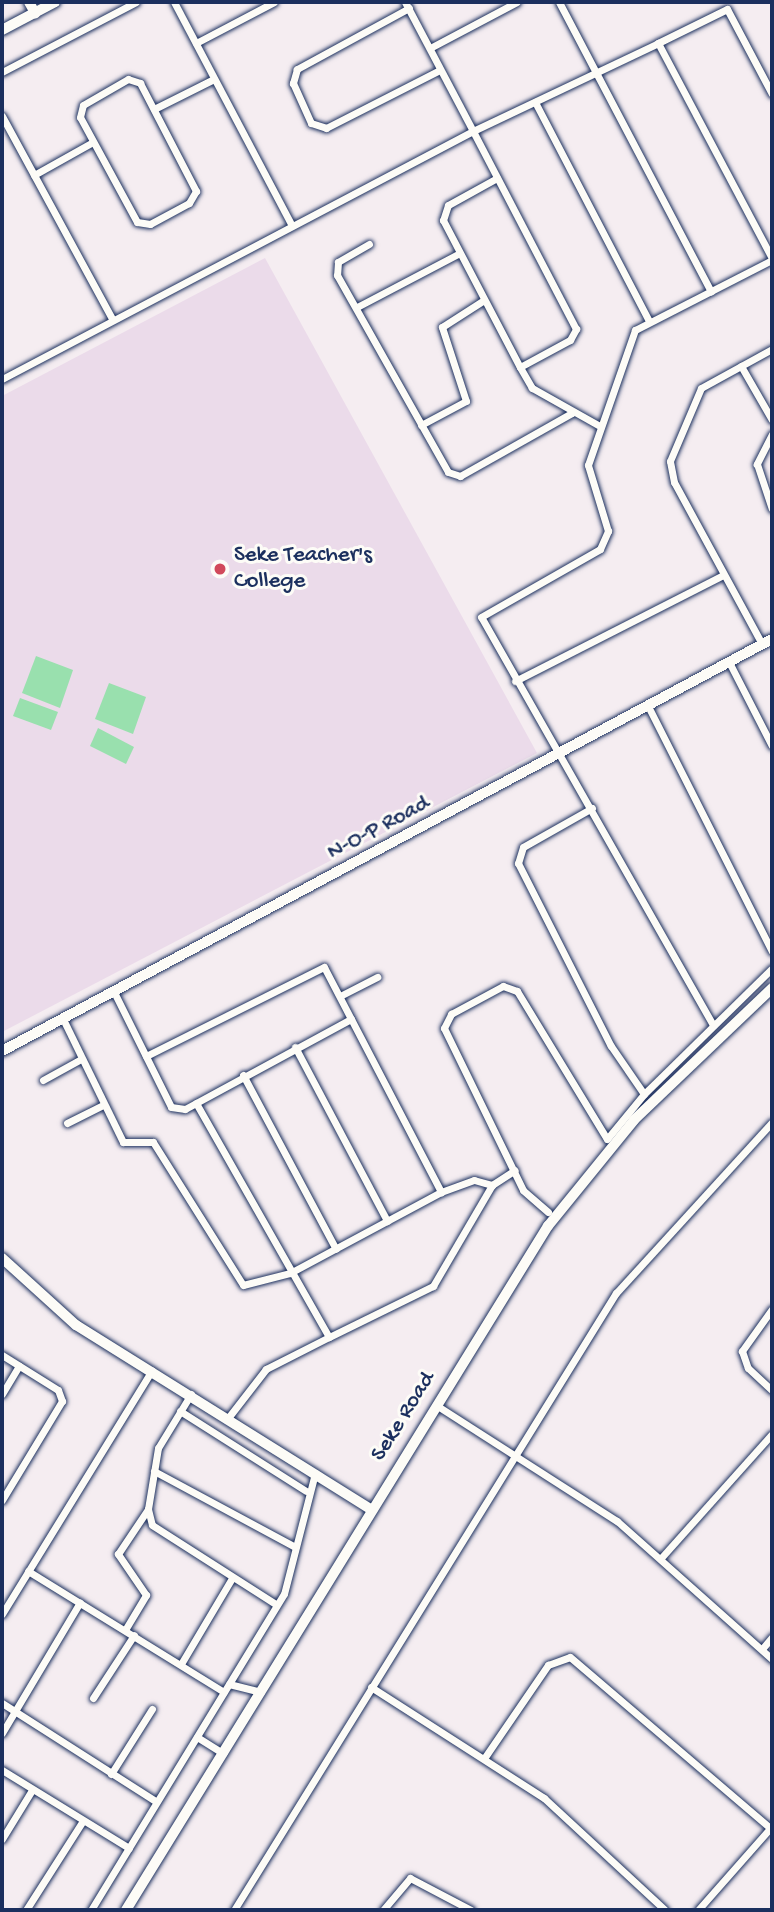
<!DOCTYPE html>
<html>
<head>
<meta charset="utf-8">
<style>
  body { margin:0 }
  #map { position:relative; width:774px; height:1912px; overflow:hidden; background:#f5edf1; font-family:"Gochi Hand",sans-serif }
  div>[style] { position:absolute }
  .built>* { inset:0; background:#ebdbea }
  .green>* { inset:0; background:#99e0ae }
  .roads { filter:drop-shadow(0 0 2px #1b2f5e) drop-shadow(0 0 2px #1b2f5e) }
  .street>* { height:7px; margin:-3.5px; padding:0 3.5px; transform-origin:3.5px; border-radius:3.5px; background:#fdfcf7 }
  .secondary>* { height:10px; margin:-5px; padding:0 5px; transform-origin:5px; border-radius:5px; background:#fdfcf7 }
  .primary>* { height:10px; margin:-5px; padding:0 5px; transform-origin:5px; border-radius:5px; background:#fdfcf7 }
  .dots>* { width:19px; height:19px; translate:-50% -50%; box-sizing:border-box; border:4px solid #fdfcf7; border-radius:50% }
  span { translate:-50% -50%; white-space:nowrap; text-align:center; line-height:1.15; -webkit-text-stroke:6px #fdfcf7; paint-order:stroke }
  .poi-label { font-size:23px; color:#1b2f5e }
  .left { translate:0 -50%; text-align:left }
  .street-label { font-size:23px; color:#1b2f5e }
  .frame { position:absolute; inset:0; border:4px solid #1b2f5e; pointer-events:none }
</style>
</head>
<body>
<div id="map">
  <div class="built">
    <i style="clip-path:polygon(265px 258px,537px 753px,2px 1032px,2px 396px)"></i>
  </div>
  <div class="green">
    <i style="clip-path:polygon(36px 656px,73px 670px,60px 708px,22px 693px)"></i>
    <i style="clip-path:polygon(109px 683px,146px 697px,133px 734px,95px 719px)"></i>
    <i style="clip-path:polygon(20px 698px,58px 712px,51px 730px,13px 716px)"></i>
    <i style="clip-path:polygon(98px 728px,134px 747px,126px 764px,90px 746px)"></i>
  </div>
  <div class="roads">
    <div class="street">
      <i style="left:174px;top:2px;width:251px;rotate:62.2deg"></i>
      <i style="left:559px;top:2px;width:327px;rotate:62.3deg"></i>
      <i style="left:409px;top:8px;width:128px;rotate:151.4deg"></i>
      <i style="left:297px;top:69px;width:15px;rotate:106deg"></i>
      <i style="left:293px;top:83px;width:44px;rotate:65.8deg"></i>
      <i style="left:311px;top:123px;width:16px;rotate:18deg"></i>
      <i style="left:326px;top:128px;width:128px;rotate:-27deg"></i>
      <i style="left:196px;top:43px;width:88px;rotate:-27.7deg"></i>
      <i style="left:658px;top:43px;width:77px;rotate:-26.2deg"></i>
      <i style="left:727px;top:9px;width:96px;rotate:62.1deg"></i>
      <i style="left:430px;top:48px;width:98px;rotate:-27.9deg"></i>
      <i style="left:2px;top:72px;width:151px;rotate:-27.6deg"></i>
      <i style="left:128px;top:79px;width:13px;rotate:18deg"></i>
      <i style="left:140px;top:83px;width:122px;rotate:62.6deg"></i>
      <i style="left:196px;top:191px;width:14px;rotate:120deg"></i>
      <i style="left:189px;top:203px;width:44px;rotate:151.7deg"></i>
      <i style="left:150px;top:224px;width:13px;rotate:-171deg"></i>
      <i style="left:137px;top:222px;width:119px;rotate:-118.5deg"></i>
      <i style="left:80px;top:117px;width:12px;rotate:-76deg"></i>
      <i style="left:83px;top:105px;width:52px;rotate:-30deg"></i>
      <i style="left:535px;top:102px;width:247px;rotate:62.5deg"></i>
      <i style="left:154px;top:109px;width:67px;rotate:-26.6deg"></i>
      <i style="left:2px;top:116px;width:231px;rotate:61.5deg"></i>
      <i style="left:34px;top:175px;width:65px;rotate:-29.3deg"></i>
      <i style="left:497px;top:178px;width:56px;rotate:151.1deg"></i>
      <i style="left:448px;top:205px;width:16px;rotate:108deg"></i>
      <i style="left:443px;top:220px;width:166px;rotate:62.4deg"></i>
      <i style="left:369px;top:244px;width:36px;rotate:150deg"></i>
      <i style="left:338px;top:262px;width:13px;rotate:94deg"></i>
      <i style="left:337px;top:275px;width:226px;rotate:60.6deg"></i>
      <i style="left:448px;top:472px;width:13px;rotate:18deg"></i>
      <i style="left:460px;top:476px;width:129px;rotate:-29.4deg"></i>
      <i style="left:357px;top:307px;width:114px;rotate:-27.7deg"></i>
      <i style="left:741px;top:366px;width:62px;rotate:60.1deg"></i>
      <i style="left:2px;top:379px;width:532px;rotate:-27.77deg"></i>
      <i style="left:473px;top:131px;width:146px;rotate:-117.8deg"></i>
      <i style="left:421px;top:425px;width:51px;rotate:-28.1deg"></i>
      <i style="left:466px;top:401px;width:78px;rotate:-108deg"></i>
      <i style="left:442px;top:327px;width:50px;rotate:-32.7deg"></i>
      <i style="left:598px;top:425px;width:76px;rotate:-150.7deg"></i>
      <i style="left:532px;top:388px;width:24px;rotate:-120deg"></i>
      <i style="left:520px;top:367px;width:57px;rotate:-28.4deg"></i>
      <i style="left:570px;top:340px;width:13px;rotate:-61deg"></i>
      <i style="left:576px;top:329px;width:223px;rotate:-117.5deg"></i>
      <i style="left:473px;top:131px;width:205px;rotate:-25.4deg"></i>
      <i style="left:658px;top:43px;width:243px;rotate:62.1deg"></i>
      <i style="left:772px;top:434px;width:34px;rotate:117deg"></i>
      <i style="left:757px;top:464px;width:47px;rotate:71.6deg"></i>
      <i style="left:762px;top:644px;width:184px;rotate:-118.5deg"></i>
      <i style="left:674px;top:482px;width:21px;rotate:-101deg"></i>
      <i style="left:670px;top:461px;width:79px;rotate:-67deg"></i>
      <i style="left:701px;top:388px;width:81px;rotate:-28.8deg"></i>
      <i style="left:729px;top:662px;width:94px;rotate:62.9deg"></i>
      <i style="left:515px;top:681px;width:231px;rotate:-27deg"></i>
      <i style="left:648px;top:706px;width:275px;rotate:63.2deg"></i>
      <i style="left:592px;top:808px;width:79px;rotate:150.5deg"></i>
      <i style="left:523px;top:847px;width:17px;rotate:107deg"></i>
      <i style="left:518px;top:863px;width:205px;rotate:63.1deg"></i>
      <i style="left:611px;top:1046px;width:58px;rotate:55.5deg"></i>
      <i style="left:114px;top:992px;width:128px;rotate:63.6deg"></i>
      <i style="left:171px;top:1107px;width:14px;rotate:8deg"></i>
      <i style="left:185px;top:1109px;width:189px;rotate:-28.5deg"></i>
      <i style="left:340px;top:996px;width:42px;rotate:-27.2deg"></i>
      <i style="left:63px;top:1019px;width:137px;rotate:64deg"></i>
      <i style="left:123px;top:1142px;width:30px"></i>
      <i style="left:153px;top:1142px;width:169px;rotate:57.8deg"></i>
      <i style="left:243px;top:1285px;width:49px;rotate:-14.3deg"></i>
      <i style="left:290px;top:1273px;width:171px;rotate:-28.2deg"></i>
      <i style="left:441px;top:1192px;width:35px;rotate:-20deg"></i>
      <i style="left:474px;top:1180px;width:19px;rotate:16deg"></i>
      <i style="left:492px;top:1185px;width:27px;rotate:-33deg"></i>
      <i style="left:713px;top:1025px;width:469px;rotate:-119.6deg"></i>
      <i style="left:481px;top:617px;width:137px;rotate:-29.7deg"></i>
      <i style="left:600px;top:549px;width:20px;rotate:-66deg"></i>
      <i style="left:608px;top:531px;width:69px;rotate:-106.9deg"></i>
      <i style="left:588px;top:465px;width:143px;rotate:-70.8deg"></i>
      <i style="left:635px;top:330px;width:154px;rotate:-27.1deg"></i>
      <i style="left:295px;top:1047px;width:197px;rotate:62.1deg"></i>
      <i style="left:146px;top:1056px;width:199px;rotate:-26.6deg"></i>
      <i style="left:324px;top:967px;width:254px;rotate:62.5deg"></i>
      <i style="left:243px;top:1075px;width:197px;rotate:61.9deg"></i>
      <i style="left:43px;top:1080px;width:43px;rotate:-28.9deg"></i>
      <i style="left:196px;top:1103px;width:269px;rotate:60.4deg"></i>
      <i style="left:329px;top:1337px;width:71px;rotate:153.1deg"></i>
      <i style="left:266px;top:1369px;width:62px;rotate:127.8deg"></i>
      <i style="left:67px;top:1123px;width:40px;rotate:-26.6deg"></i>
      <i style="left:548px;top:1212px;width:33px;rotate:-139deg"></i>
      <i style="left:523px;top:1190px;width:180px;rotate:-116deg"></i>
      <i style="left:444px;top:1028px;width:16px;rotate:-63deg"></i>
      <i style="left:451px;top:1014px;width:59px;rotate:-28.3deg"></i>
      <i style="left:503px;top:986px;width:15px;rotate:20deg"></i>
      <i style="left:517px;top:991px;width:173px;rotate:58.7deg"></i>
      <i style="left:607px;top:1139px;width:58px;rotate:-50.6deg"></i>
      <i style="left:644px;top:1094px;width:180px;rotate:-44.5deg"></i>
      <i style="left:772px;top:1309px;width:52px;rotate:125.5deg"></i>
      <i style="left:742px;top:1351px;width:18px;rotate:71deg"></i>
      <i style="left:748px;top:1368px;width:33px;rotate:43deg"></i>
      <i style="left:329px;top:1337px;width:116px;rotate:-26.1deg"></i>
      <i style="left:433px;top:1286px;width:117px;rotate:-59.7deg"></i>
      <i style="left:2px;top:1355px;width:66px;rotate:32deg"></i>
      <i style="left:58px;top:1390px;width:12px;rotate:70deg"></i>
      <i style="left:62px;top:1401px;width:116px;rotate:121.2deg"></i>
      <i style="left:2px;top:1394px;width:33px;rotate:-59deg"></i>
      <i style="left:191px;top:1394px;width:63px;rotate:121.4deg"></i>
      <i style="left:158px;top:1448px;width:62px;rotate:99.3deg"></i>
      <i style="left:148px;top:1509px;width:16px;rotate:76deg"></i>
      <i style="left:152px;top:1525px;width:148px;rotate:32.6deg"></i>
      <i style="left:436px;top:1405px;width:215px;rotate:32.7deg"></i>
      <i style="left:617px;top:1521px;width:208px;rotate:41.7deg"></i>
      <i style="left:180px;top:1411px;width:149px;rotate:32.4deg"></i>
      <i style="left:154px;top:1471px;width:158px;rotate:28.3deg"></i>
      <i style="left:661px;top:1558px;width:166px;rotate:-48.2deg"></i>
      <i style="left:28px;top:1571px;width:230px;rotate:31.7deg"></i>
      <i style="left:2px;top:1614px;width:286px;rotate:-58.4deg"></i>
      <i style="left:125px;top:1630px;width:41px;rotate:-59deg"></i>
      <i style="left:146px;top:1595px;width:50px;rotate:-124.3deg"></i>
      <i style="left:118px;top:1554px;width:54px;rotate:-56.3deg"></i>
      <i style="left:762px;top:1649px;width:16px;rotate:-50deg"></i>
      <i style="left:181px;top:1664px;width:100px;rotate:-59.3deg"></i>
      <i style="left:229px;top:1684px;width:33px;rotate:14deg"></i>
      <i style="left:371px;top:1687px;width:206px;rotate:32.7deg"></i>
      <i style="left:544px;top:1798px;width:165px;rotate:42.8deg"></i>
      <i style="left:93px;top:1698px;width:75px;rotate:-56.9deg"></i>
      <i style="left:2px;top:1703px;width:182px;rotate:32.6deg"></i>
      <i style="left:2px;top:1733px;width:152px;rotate:-59.2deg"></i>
      <i style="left:197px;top:1737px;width:31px;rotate:32deg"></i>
      <i style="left:485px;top:1757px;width:112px;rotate:-55.6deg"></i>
      <i style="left:548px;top:1665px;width:23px;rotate:-20deg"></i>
      <i style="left:570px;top:1657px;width:263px;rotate:40.5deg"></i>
      <i style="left:2px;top:1770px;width:149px;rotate:31.6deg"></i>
      <i style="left:111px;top:1774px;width:77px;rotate:-57.8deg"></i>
      <i style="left:2px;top:1839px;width:57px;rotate:-58.5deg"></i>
      <i style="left:26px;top:1910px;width:104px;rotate:-57.5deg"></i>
      <i style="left:91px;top:1910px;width:370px;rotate:-58.6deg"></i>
      <i style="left:284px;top:1594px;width:125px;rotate:-75.6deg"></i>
      <i style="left:234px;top:1910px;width:726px;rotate:-58.24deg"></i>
      <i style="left:616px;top:1293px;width:231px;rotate:-47.6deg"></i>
      <i style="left:383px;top:1910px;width:42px;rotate:-49.8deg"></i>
      <i style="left:410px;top:1878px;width:69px;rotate:27.7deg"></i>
      <i style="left:698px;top:1910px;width:112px;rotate:-48.6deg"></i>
    </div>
    <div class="secondary">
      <i style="left:29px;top:2px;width:13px;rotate:61deg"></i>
      <i style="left:2px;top:30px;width:60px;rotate:-27.8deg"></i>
      <i style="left:2px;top:1051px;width:873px;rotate:-28.15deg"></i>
      <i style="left:2px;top:1258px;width:100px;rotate:42.2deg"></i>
      <i style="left:76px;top:1325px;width:348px;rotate:32deg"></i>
    </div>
    <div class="primary">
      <i style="left:126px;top:1910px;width:804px;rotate:-58.33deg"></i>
      <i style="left:548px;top:1226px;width:136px;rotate:-50.9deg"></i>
      <i style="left:634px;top:1120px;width:191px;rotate:-43.7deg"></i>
    </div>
  </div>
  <div class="dots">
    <i style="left:220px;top:569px;background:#d1495b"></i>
  </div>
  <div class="poi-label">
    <span class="left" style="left:234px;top:569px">Seke Teacher's<br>College</span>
  </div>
  <div class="street-label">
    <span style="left:379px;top:829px;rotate:-28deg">N-O-P Road</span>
    <span style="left:404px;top:1417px;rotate:-58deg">Seke Road</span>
  </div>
  <div class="frame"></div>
</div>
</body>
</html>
